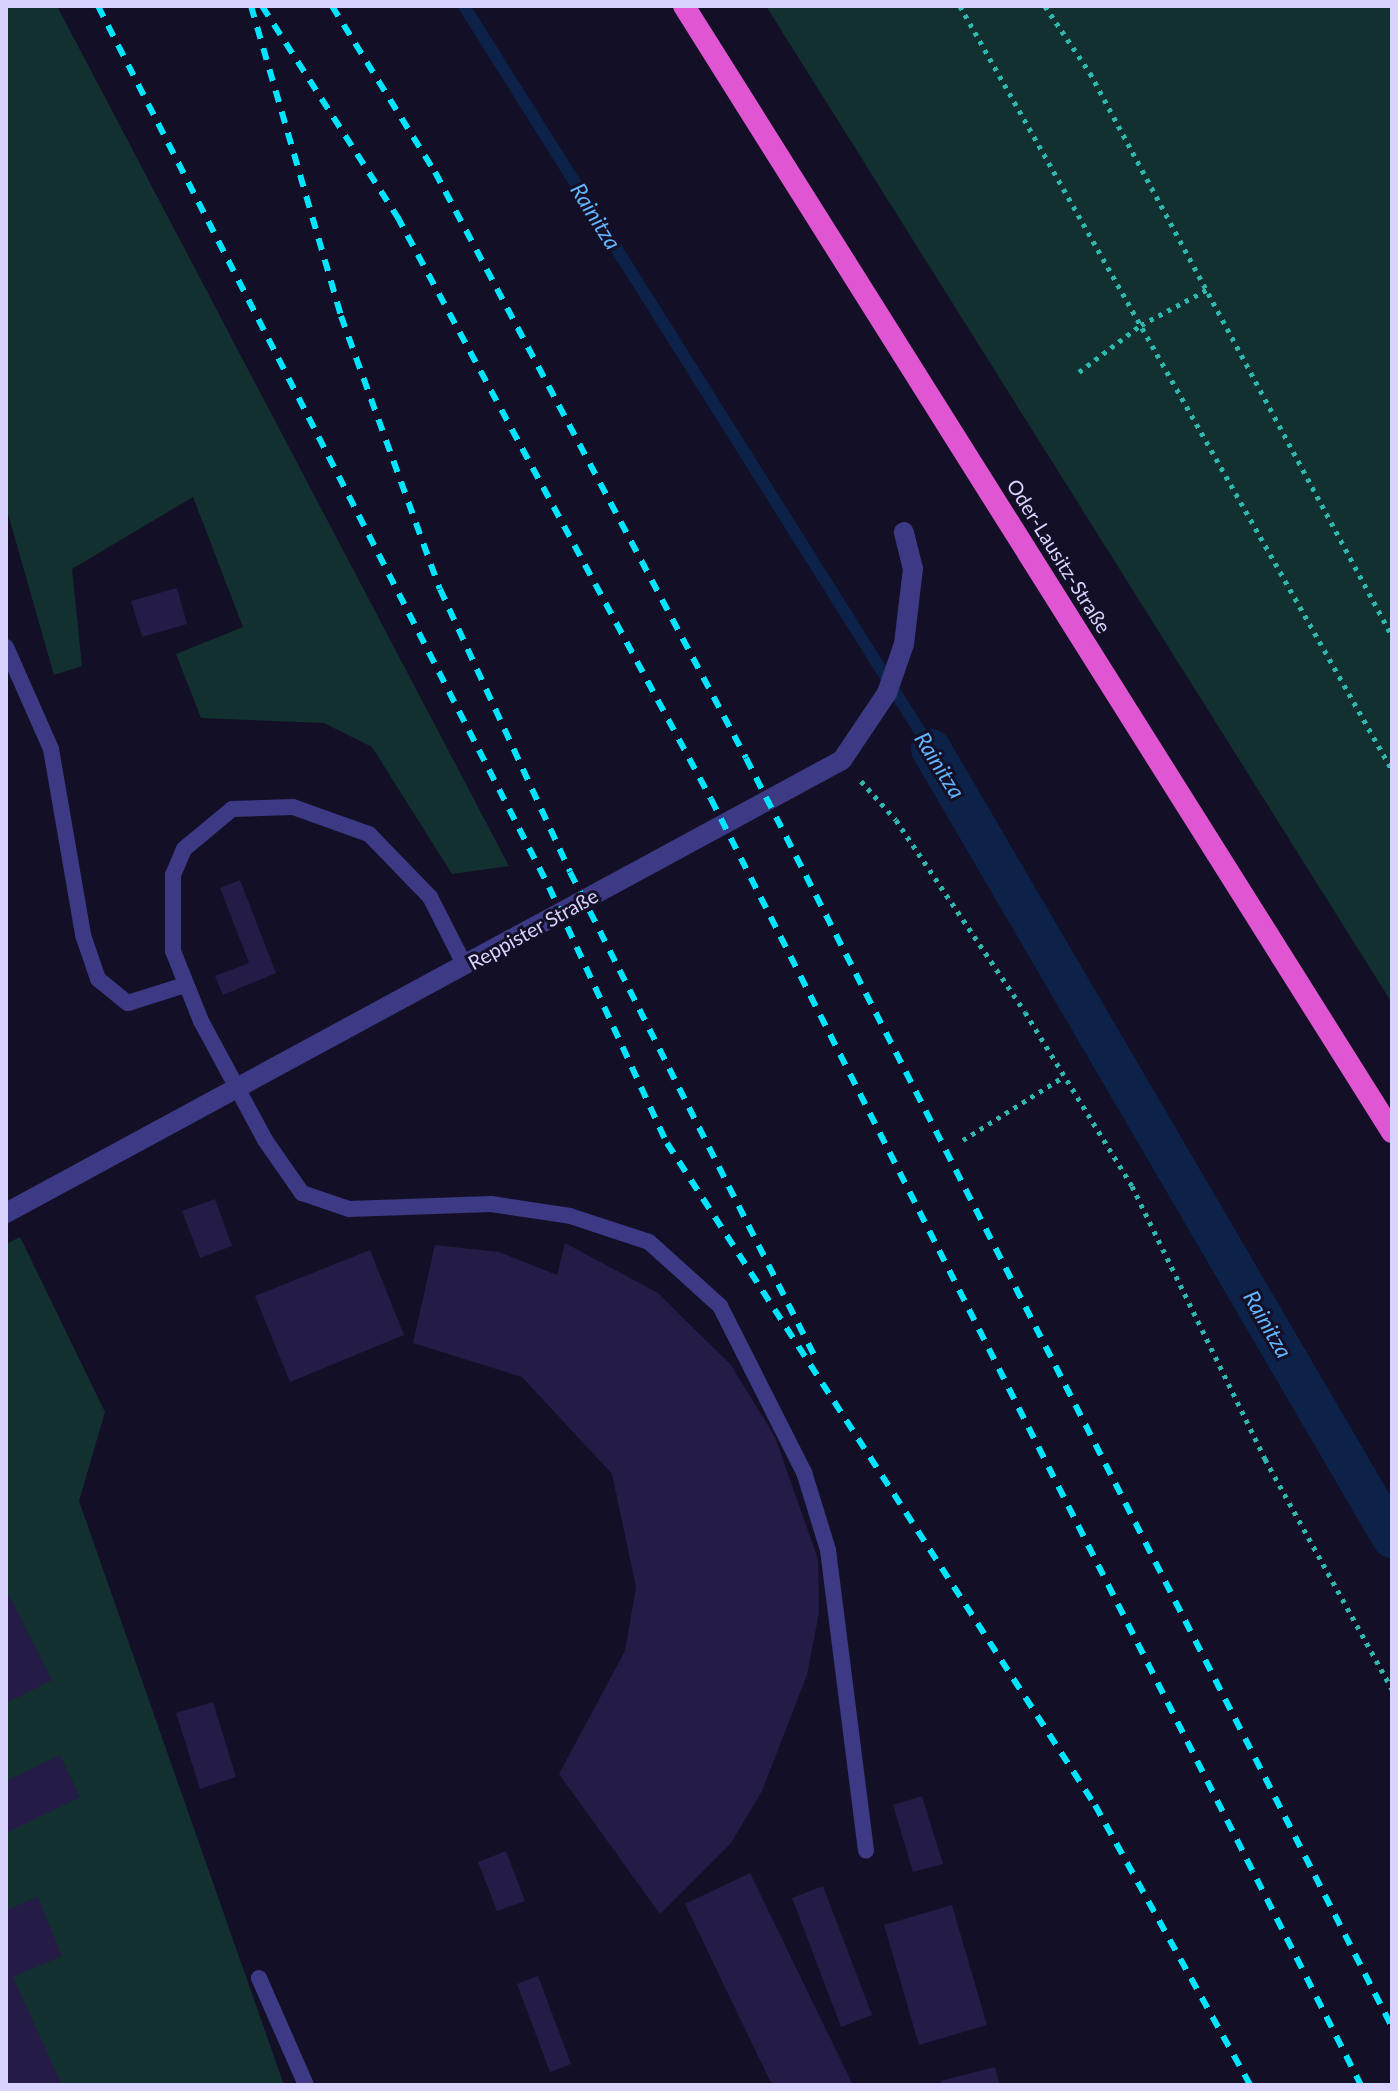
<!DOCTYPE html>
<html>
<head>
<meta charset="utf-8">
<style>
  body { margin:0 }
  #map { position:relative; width:1398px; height:2091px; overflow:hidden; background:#130f26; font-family:Lato,sans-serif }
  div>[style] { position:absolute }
  .green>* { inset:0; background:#12302f }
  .stream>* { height:12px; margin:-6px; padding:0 6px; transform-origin:6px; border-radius:6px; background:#0c2248 }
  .canal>* { height:40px; margin:-20px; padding:0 20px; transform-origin:20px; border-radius:20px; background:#0c2248 }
  .building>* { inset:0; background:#241b47 }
  .path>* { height:5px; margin-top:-2.5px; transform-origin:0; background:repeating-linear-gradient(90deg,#2fb8b0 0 4px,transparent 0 10px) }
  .service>* { height:16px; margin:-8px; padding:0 8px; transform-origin:8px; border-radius:8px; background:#3d3a85 }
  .minor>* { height:20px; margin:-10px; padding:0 10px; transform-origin:10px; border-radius:10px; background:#3d3a85 }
  .trunk>* { height:22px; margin:-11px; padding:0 11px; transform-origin:11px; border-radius:11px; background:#e055d1 }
  .rail>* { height:6px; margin-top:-3px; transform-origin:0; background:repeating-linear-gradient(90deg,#00e5ff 0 12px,transparent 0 22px) }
  .service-bridge>* { height:16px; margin:-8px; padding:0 8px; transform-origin:8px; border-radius:8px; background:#3d3a85 }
  span { translate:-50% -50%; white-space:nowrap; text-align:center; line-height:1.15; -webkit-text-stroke:6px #130f26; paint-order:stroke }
  .street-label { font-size:20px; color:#d9d4ff }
  .water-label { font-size:22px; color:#62b6ff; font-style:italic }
  .frame { position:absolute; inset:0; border:8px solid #d9d4ff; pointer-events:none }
</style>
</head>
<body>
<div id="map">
  <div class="green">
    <i style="clip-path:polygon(6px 6px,57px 6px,509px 866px,452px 874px,372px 747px,324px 723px,201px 718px,176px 654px,243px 627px,193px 497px,72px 569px,82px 666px,54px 675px,6px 507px)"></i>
    <i style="clip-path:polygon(766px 6px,1392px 6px,1392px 1003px)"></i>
    <i style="clip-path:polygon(20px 1237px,105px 1412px,79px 1501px,284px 2085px,6px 2085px,6px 1244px)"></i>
  </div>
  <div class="stream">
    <i style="left:464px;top:6px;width:878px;rotate:57.85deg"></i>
  </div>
  <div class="canal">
    <i style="left:931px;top:749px;width:914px;rotate:59.7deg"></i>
  </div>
  <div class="building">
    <i style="clip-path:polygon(177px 588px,187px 624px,142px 637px,131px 601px)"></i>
    <i style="clip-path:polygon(240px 880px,276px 973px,223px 995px,215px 976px,249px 963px,220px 888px)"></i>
    <i style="clip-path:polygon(215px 1199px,232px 1246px,200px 1258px,182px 1211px)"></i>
    <i style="clip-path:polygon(565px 1243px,658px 1293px,731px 1365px,775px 1437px,818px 1559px,819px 1613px,807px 1675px,762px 1791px,731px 1843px,660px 1914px,559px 1774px,625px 1651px,636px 1587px,612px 1474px,522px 1377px,413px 1343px,435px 1245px,499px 1252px,557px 1275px)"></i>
    <i style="clip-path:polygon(370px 1250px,404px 1335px,290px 1382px,255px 1296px)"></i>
    <i style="clip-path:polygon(6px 1589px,52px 1680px,6px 1703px)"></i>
    <i style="clip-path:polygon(213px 1702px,236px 1777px,200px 1789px,176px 1713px)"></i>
    <i style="clip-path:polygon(60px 1755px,80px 1797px,6px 1833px,6px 1781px)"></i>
    <i style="clip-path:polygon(922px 1796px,943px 1864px,913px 1872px,893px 1805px)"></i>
    <i style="clip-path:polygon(506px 1851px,525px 1901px,497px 1911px,478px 1862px)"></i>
    <i style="clip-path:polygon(750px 1873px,853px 2085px,772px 2085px,685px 1904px)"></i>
    <i style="clip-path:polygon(823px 1886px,872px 2015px,841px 2027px,792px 1898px)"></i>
    <i style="clip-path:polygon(38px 1897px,62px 1956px,13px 1977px,62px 2085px,6px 2085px,6px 1910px)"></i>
    <i style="clip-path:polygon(952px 1905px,987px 2025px,919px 2045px,884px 1925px)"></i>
    <i style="clip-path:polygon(538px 1976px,571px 2064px,550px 2072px,517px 1984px)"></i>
    <i style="clip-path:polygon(995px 2067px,1000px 2085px,941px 2085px,940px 2081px)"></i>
  </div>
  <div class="path">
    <i style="left:960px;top:6px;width:878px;rotate:60.51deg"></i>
    <i style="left:1045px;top:6px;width:81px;rotate:56.1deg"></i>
    <i style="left:1090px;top:73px;width:639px;rotate:61.79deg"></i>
    <i style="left:1079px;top:372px;width:78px;rotate:-37.2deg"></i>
    <i style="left:1141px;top:325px;width:76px;rotate:-28.2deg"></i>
    <i style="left:861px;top:781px;width:52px;rotate:48.1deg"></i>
    <i style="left:896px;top:820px;width:231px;rotate:56.1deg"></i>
    <i style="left:1025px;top:1012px;width:204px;rotate:58.4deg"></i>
    <i style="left:1132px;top:1186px;width:304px;rotate:64deg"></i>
    <i style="left:1265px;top:1459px;width:263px;rotate:61.1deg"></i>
    <i style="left:963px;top:1140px;width:118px;rotate:-32.2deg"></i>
  </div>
  <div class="service">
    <i style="left:6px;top:647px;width:111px;rotate:66.2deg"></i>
    <i style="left:51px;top:749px;width:189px;rotate:80.2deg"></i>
    <i style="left:83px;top:935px;width:46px;rotate:71.2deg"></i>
    <i style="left:98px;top:979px;width:38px;rotate:39deg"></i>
    <i style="left:128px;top:1003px;width:60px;rotate:-17.5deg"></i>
    <i style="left:201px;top:1021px;width:75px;rotate:-111.8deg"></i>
    <i style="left:173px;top:951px;width:76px;rotate:-90deg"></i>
    <i style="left:173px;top:875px;width:28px;rotate:-67deg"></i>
    <i style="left:184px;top:849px;width:62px;rotate:-39.8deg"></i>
    <i style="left:232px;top:809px;width:61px;rotate:-1.9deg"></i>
    <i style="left:293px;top:807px;width:81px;rotate:19.6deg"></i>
    <i style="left:369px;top:834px;width:88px;rotate:45.9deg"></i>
    <i style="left:430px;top:897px;width:77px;rotate:63.1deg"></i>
    <i style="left:265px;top:1140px;width:65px;rotate:55.1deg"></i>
    <i style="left:302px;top:1193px;width:50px;rotate:18.8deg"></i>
    <i style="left:349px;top:1209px;width:142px;rotate:-2deg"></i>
    <i style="left:491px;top:1204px;width:80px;rotate:8.6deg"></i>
    <i style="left:570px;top:1216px;width:83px;rotate:18.2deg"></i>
    <i style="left:649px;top:1242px;width:96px;rotate:42deg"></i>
    <i style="left:720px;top:1306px;width:186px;rotate:63.2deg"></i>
    <i style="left:804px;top:1472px;width:82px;rotate:72.9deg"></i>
    <i style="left:828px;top:1550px;width:303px;rotate:82.8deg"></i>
    <i style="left:259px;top:1978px;width:117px;rotate:66.3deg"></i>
  </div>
  <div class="minor">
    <i style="left:6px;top:1213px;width:951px;rotate:-28.45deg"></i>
    <i style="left:842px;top:760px;width:81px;rotate:-56.1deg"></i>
    <i style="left:887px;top:693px;width:52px;rotate:-70.9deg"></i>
    <i style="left:904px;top:644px;width:76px;rotate:-83.2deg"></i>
    <i style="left:913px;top:569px;width:38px;rotate:-104deg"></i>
  </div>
  <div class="trunk">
    <i style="left:684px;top:6px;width:1330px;rotate:57.84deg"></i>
  </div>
  <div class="rail">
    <i style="left:98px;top:6px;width:990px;rotate:62.89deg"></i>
    <i style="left:549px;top:887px;width:282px;rotate:65.3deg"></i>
    <i style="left:667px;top:1143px;width:788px;rotate:57.12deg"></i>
    <i style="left:1095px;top:1805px;width:320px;rotate:61deg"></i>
    <i style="left:251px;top:6px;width:323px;rotate:73.8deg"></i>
    <i style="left:341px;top:316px;width:290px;rotate:70.1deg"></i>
    <i style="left:440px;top:589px;width:311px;rotate:65.3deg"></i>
    <i style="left:570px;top:872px;width:548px;rotate:63.2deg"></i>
    <i style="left:262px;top:6px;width:250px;rotate:57.3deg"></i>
    <i style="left:397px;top:216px;width:662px;rotate:61.69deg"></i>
    <i style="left:711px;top:799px;width:1441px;rotate:63.19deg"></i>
    <i style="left:332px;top:6px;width:195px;rotate:58.2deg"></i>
    <i style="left:435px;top:172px;width:663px;rotate:62.04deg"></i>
    <i style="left:746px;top:758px;width:1424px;rotate:63.02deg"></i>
  </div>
  <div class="service-bridge">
    <i style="left:201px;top:1021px;width:135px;rotate:61.7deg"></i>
  </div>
  <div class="street-label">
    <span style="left:1059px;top:556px;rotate:58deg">Oder-Lausitz-Straße</span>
    <span style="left:533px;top:929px;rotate:-29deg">Reppister Straße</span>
  </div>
  <div class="water-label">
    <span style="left:596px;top:216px;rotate:58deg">Rainitza</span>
    <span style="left:940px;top:765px;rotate:58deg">Rainitza</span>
    <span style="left:1268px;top:1324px;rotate:60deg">Rainitza</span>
  </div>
  <div class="frame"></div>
</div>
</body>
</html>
